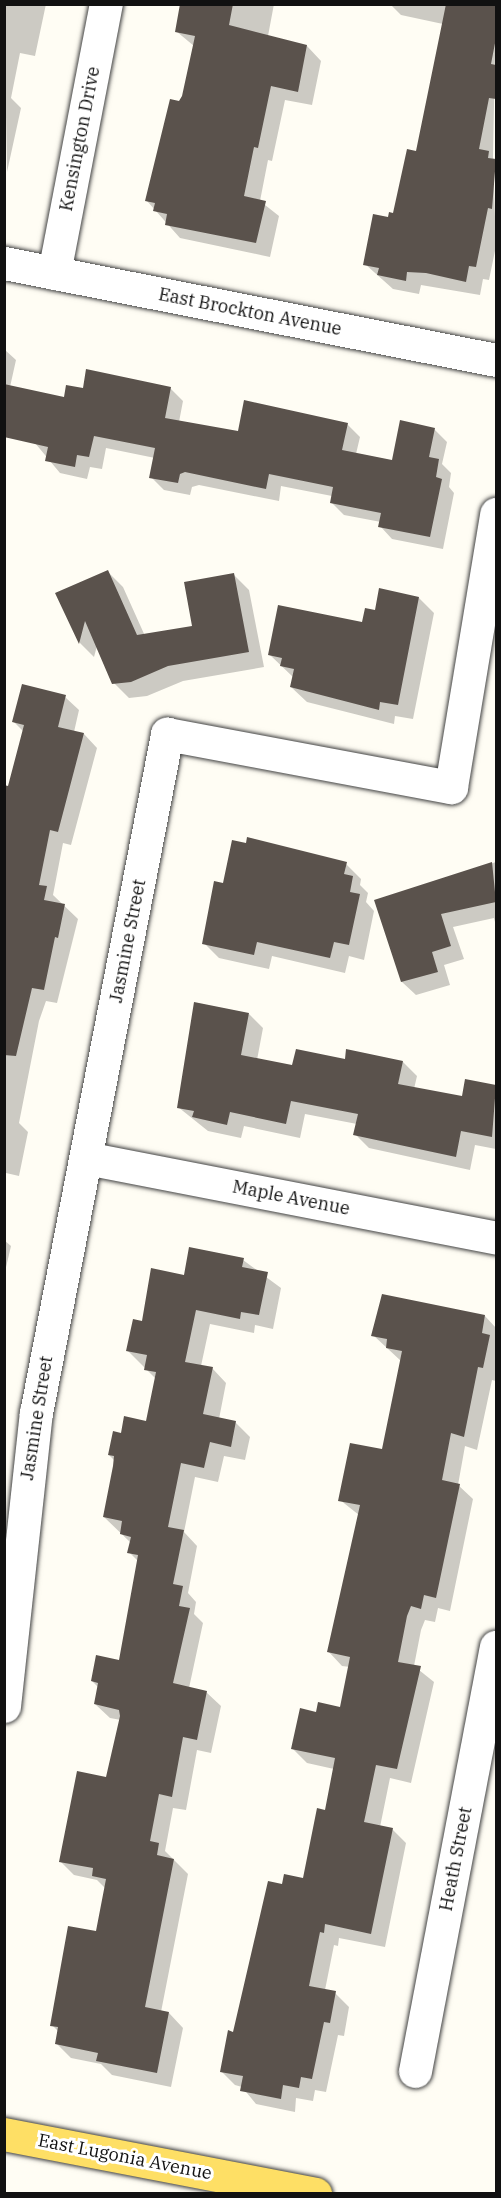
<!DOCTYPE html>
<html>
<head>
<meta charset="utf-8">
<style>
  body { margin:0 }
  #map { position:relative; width:501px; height:2198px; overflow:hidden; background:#fffdf4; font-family:"IBM Plex Serif",serif }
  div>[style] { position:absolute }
  .shadow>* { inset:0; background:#0003 }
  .building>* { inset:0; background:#5a524c }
  .roads { filter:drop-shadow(0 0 2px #444) drop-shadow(0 0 2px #444) }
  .minor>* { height:33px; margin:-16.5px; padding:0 16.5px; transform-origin:16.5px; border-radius:16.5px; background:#fff }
  .major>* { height:33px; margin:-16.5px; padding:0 16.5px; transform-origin:16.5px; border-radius:16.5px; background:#fedf65 }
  span { translate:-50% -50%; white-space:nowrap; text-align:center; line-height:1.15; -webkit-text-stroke:6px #fff; paint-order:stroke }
  .street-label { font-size:18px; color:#111 }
  .frame { position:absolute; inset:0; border:6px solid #111; pointer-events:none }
</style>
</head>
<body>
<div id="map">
  <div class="shadow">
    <i style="clip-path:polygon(4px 4px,46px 4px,35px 56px,20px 53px,11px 98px,21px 108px,7px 172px)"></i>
    <i style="clip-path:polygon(182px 4px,274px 4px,268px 36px,307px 46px,321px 61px,312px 105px,285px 100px,272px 161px,268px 160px,260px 201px,279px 216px,270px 257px,180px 238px,147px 201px,184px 97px,194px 46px,176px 31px)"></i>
    <i style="clip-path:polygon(390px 4px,496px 4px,493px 157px,496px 246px,489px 280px,483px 279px,480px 295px,421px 285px,419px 294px,393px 289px,365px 264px,394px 214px,417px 153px,443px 24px,401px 15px)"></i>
    <i style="clip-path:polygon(4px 349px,16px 360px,10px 387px,65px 399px,84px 390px,170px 388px,183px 401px,179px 422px,239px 432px,347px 424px,360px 437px,356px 454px,393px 462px,434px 429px,447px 442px,442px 464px,451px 473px,449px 487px,454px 493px,443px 549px,392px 539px,380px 526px,381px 522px,344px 515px,331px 502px,332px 496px,281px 486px,279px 501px,199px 485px,192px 487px,190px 495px,164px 490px,151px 477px,155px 458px,106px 448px,102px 469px,90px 467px,87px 479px,60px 473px,35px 443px,4px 428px)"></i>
    <i style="clip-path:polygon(108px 572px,123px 587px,145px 636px,194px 627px,234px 575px,249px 590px,264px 667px,183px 681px,147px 696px,129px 698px,114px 683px,97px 646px,94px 657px,80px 643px,57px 594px)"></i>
    <i style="clip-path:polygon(419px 598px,434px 613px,413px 719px,395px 716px,394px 724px,307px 702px,291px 687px,293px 677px,270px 655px,363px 624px,376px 612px)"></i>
    <i style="clip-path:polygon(65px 697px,79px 710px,74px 732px,84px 734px,97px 748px,71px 845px,63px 843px,53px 895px,78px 919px,57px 1003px,46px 1001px,39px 1021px,19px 1123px,28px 1132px,19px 1176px,6px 1173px,5px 1179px,4px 787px,9px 788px,24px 732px,14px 722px)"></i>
    <i style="clip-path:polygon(496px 862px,496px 926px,494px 918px,453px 927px,464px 959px,444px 965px,450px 985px,416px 995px,402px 982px,376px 901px)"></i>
    <i style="clip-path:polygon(346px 864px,361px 879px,360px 885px,368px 893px,366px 902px,374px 911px,364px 960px,349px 956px,345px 973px,272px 956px,269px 969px,219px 958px,204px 943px,224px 885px)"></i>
    <i style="clip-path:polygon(249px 1014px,263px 1028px,257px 1060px,293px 1067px,346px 1061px,403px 1062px,417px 1076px,414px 1089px,463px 1097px,466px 1081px,496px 1086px,496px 1149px,475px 1145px,470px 1170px,369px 1148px,355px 1134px,357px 1124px,305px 1114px,300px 1138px,244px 1126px,241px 1138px,208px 1131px,178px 1107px)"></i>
    <i style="clip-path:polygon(4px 1240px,11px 1246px,4px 1276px)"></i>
    <i style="clip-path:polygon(243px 1260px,281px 1288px,273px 1329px,255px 1325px,254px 1333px,210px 1324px,201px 1366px,212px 1368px,226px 1383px,219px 1419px,235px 1422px,250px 1437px,245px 1460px,224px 1456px,218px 1482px,195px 1477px,184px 1532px,197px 1546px,188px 1593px,196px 1602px,194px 1614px,203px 1623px,189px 1688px,206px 1692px,221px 1706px,211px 1753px,197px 1750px,186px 1810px,173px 1808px,165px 1851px,188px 1874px,161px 2012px,169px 2013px,183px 2028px,171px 2087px,112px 2075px,101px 2064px,71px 2058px,57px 2044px,59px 2032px,52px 2025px,97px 1933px,105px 1888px,97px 1880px,74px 1875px,60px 1861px,107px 1778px,121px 1720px,110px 1718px,95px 1704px,99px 1688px,92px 1681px,120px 1662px,139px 1562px,129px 1552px,131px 1543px,104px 1517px,115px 1461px,109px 1455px,122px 1435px,147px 1423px,156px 1379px,128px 1351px,143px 1323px,185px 1276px)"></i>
    <i style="clip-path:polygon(485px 1316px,496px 1328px,496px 1381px,492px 1380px,477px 1450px,465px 1446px,458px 1485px,473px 1499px,450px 1611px,438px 1608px,435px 1622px,425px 1620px,421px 1630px,414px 1666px,434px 1682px,411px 1783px,390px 1778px,380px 1827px,392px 1829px,406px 1843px,385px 1947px,339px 1938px,338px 1946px,334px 1945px,325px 1990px,335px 1993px,349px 2007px,344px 2036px,338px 2035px,326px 2092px,315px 2090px,313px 2101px,296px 2098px,295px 2112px,256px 2104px,242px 2087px,235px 2085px,221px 2071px,283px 1885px,305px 1879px,326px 1812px,334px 1769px,307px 1763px,293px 1749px,317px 1713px,341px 1708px,350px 1667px,342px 1666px,328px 1651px,359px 1515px,340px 1500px,383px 1451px,401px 1361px,373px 1335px)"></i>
  </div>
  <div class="building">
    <i style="clip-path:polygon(180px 4px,233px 4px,229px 25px,307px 45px,298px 92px,271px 86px,258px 148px,254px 147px,244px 196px,266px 201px,256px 243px,165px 225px,167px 214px,153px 211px,155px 203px,145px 201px,170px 99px,179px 101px,182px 96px,195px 36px,175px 32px)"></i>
    <i style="clip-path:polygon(446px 4px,496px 4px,496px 38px,491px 64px,496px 65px,496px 99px,489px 98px,479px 149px,489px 151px,488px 158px,496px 159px,492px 209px,488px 208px,476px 267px,469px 266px,466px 282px,426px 273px,407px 272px,406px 281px,377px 275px,379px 268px,363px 265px,373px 214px,388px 217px,389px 212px,393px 213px,407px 149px,416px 151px)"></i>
    <i style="clip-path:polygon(86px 369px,171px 387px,165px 418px,238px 431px,244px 400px,348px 423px,342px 450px,392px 460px,400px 420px,435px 428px,429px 457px,439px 459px,436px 477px,442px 479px,430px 537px,378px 527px,381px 513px,330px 503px,333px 487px,269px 474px,266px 489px,185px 472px,180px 474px,178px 483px,149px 478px,155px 448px,94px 436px,89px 457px,77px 455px,75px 467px,45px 461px,48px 447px,4px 437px,4px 384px,64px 397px,66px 385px,83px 388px)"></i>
    <i style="clip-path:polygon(108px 570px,137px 635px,192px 626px,184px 582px,234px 573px,249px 652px,168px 666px,131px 682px,112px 684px,85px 621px,79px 644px,55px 593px)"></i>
    <i style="clip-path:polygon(379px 588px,419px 597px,398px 705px,380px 702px,379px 710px,290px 687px,294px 669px,280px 666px,282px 658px,268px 655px,278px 605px,362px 622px,365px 608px,375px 610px)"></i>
    <i style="clip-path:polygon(22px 684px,66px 695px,58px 727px,84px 733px,58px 832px,50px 830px,39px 885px,47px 886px,44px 900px,65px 904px,58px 938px,55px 937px,44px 990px,32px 988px,16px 1056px,4px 1055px,4px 785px,8px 786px,24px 725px,12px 722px)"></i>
    <i style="clip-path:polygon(247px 837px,347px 862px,344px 874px,353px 876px,350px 892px,360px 894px,349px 945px,334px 942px,330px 958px,257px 942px,254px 955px,202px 944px,214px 881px,223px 883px,232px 840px,246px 843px)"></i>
    <i style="clip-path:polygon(492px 862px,496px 902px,441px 914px,451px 946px,432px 952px,438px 972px,401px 982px,374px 900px)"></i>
    <i style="clip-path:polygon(194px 1002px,249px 1013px,241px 1055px,292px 1065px,296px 1049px,345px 1059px,346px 1049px,403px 1061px,398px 1084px,462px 1096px,465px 1079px,496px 1085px,492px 1137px,461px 1131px,456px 1157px,353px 1135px,358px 1114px,291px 1101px,286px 1124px,230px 1112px,227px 1125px,192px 1117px,194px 1111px,177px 1108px)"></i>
    <i style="clip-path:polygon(189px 1247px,244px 1258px,242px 1267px,268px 1272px,259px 1315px,241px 1312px,240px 1319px,196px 1310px,185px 1362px,213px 1367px,203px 1414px,236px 1421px,231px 1447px,210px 1442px,204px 1468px,181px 1463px,168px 1527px,184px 1530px,173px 1584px,183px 1586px,179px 1606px,190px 1608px,173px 1683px,207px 1691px,197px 1740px,183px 1737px,172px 1797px,159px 1794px,150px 1841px,159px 1843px,157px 1855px,174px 1859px,145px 2007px,169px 2012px,157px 2073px,96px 2061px,98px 2053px,55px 2044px,58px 2027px,50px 2026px,68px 1926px,96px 1931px,106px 1879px,92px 1876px,93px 1868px,59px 1862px,77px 1771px,106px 1777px,120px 1716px,119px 1710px,94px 1704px,98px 1683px,91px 1681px,96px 1655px,119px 1660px,138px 1555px,127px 1553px,131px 1537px,120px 1534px,122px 1521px,103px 1517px,113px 1466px,114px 1456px,108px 1455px,113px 1431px,121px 1433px,124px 1416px,146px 1421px,156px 1372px,144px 1370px,147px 1355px,126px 1351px,133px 1319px,142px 1321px,151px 1268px,184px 1275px)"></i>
    <i style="clip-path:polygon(382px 1294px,485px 1315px,482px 1333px,490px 1335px,483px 1368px,478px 1367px,464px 1437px,451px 1433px,442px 1480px,460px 1484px,436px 1598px,424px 1595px,421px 1609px,411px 1606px,407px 1616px,398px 1662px,421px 1666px,397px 1769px,376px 1765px,364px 1822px,393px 1828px,371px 1934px,325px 1924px,324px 1933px,320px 1932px,309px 1986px,336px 1991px,330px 2023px,324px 2022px,312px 2079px,301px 2077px,299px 2088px,283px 2085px,281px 2099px,240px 2091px,243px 2076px,220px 2072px,228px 2030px,233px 2032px,268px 1881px,282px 1884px,284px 1874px,303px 1878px,317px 1808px,325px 1810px,335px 1758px,291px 1749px,300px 1708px,316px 1712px,318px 1702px,340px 1707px,350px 1657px,327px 1652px,360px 1505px,338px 1501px,350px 1443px,382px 1449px,402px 1351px,386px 1348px,387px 1339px,371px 1336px)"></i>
  </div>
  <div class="roads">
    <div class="minor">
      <i style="left:4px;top:263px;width:501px;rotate:11.15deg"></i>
      <i style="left:54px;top:273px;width:274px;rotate:-79.1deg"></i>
      <i style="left:86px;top:1158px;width:418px;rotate:11deg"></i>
      <i style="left:4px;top:1706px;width:295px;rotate:-83.8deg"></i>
      <i style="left:36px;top:1413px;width:692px;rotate:-79.08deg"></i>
      <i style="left:167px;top:734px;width:289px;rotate:10.6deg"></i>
      <i style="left:451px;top:787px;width:277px;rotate:-80.6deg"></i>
      <i style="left:415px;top:2071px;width:432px;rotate:-79.2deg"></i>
    </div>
    <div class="major">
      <i style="left:4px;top:2134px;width:317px;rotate:10.9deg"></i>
    </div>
  </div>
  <div class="street-label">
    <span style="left:80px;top:139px;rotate:-79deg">Kensington Drive</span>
    <span style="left:250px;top:312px;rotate:11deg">East Brockton Avenue</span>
    <span style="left:128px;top:941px;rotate:-79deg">Jasmine Street</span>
    <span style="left:291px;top:1198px;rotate:11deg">Maple Avenue</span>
    <span style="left:37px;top:1418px;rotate:-81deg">Jasmine Street</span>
    <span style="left:456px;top:1859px;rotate:-79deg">Heath Street</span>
    <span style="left:125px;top:2157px;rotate:11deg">East Lugonia Avenue</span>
  </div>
  <div class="frame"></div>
</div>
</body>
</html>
